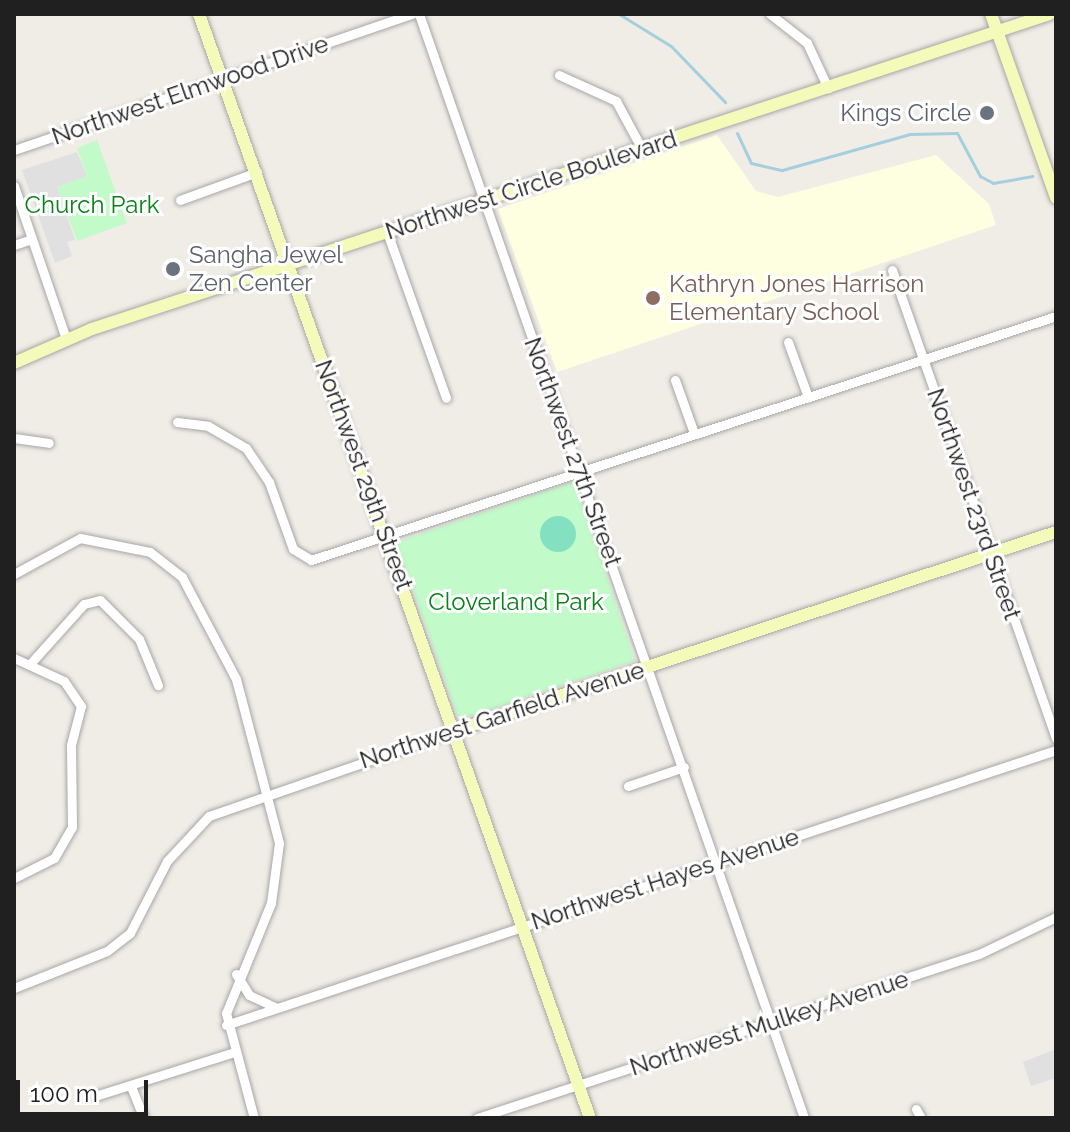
<!DOCTYPE html>
<html>
<head>
<meta charset="utf-8">
<style>
  body { margin:0 }
  #map { position:relative; width:1070px; height:1132px; overflow:hidden; background:#f0ede6; font-family:Raleway,sans-serif }
  div>[style] { position:absolute }
  .education>* { inset:0; background:#fdffe0 }
  .park>* { inset:0; background:#c3faca }
  .pitch>* { inset:0; background:#83e0c1 }
  .round { border-radius:50% }
  .parking>* { inset:0; background:#e0e0e0 }
  .stream>* { height:3px; margin:-1.5px; padding:0 1.5px; transform-origin:1.5px; border-radius:1.5px; background:#a6cfde }
  .roads { filter:drop-shadow(0 0 2px #a7a7a7) drop-shadow(0 0 2px #a7a7a7) }
  .street>* { height:9px; margin:-4.5px; padding:0 4.5px; transform-origin:4.5px; border-radius:4.5px; background:#fff }
  .secondary>* { height:12px; margin:-6px; padding:0 6px; transform-origin:6px; border-radius:6px; background:#f4faba }
  .dots>* { width:22px; height:22px; translate:-50% -50%; box-sizing:border-box; border:4px solid #fff; border-radius:50% }
  span { translate:-50% -50%; white-space:nowrap; text-align:center; line-height:1.15; -webkit-text-stroke:6px #fff; paint-order:stroke }
  .street-label { font-size:24px; color:#202020 }
  .worship-label { font-size:24px; color:#5b616d }
  .right { translate:-100% -50%; text-align:right }
  .left { translate:0 -50%; text-align:left }
  .park-label { font-size:24px; color:#0a811a }
  .education-label { font-size:24px; color:#785e54 }
  .frame { position:absolute; inset:0; border:16px solid #202020; pointer-events:none }
  .scale { position:absolute; left:16px; top:1080px; width:132px; height:36px; box-sizing:border-box; border:4px solid #202020; border-top:0; padding-left:10px; font-size:24px; line-height:28px; white-space:nowrap; color:#202020; -webkit-text-stroke:6px #fff; paint-order:stroke }
</style>
</head>
<body>
<div id="map">
  <div class="education">
    <i style="clip-path:polygon(717px 135px,756px 191px,778px 197px,936px 155px,989px 204px,996px 225px,557px 372px,498px 209px)"></i>
  </div>
  <div class="park">
    <i style="clip-path:polygon(97px 140px,127px 223px,77px 241px,57px 187px,87px 176px,77px 148px)"></i>
    <i style="clip-path:polygon(575px 481px,635px 661px,459px 720px,396px 542px)"></i>
  </div>
  <div class="pitch">
    <i class="round" style="left:540px;top:516px;width:36px;height:36px"></i>
  </div>
  <div class="parking">
    <i style="clip-path:polygon(77px 152px,87px 176px,57px 187px,75px 240px,67px 242px,72px 256px,55px 263px,22px 170px)"></i>
    <i style="clip-path:polygon(1056px 1049px,1056px 1078px,1031px 1086px,1023px 1062px)"></i>
  </div>
  <div class="stream">
    <i style="left:619px;top:14px;width:61px;rotate:31.6deg"></i>
    <i style="left:671px;top:46px;width:78px;rotate:46deg"></i>
    <i style="left:737px;top:133px;width:33px;rotate:65deg"></i>
    <i style="left:751px;top:163px;width:32px;rotate:13deg"></i>
    <i style="left:782px;top:170px;width:133px;rotate:-15.7deg"></i>
    <i style="left:910px;top:134px;width:47px;rotate:-1.2deg"></i>
    <i style="left:957px;top:133px;width:49px;rotate:61.9deg"></i>
    <i style="left:980px;top:176px;width:15px;rotate:28deg"></i>
    <i style="left:993px;top:183px;width:40px;rotate:-10deg"></i>
  </div>
  <div class="roads">
    <div class="street">
      <i style="left:419px;top:14px;width:1169px;rotate:70.77deg"></i>
      <i style="left:770px;top:14px;width:47px;rotate:38.1deg"></i>
      <i style="left:807px;top:43px;width:50px;rotate:65deg"></i>
      <i style="left:559px;top:75px;width:63px;rotate:24.5deg"></i>
      <i style="left:616px;top:101px;width:55px;rotate:61.6deg"></i>
      <i style="left:14px;top:150px;width:421px;rotate:-18.9deg"></i>
      <i style="left:14px;top:186px;width:162px;rotate:71.2deg"></i>
      <i style="left:180px;top:200px;width:82px;rotate:-20deg"></i>
      <i style="left:387px;top:232px;width:176px;rotate:70.4deg"></i>
      <i style="left:14px;top:245px;width:18px;rotate:-19deg"></i>
      <i style="left:892px;top:270px;width:496px;rotate:70.7deg"></i>
      <i style="left:788px;top:342px;width:59px;rotate:70deg"></i>
      <i style="left:675px;top:380px;width:56px;rotate:70.3deg"></i>
      <i style="left:177px;top:422px;width:31px;rotate:7deg"></i>
      <i style="left:208px;top:426px;width:44px;rotate:30.1deg"></i>
      <i style="left:246px;top:448px;width:41px;rotate:55.9deg"></i>
      <i style="left:269px;top:482px;width:71px;rotate:70.3deg"></i>
      <i style="left:293px;top:549px;width:21px;rotate:31deg"></i>
      <i style="left:311px;top:560px;width:784px;rotate:-18.13deg"></i>
      <i style="left:14px;top:438px;width:35px;rotate:8deg"></i>
      <i style="left:14px;top:574px;width:75px;rotate:-28.6deg"></i>
      <i style="left:80px;top:538px;width:71px;rotate:11.3deg"></i>
      <i style="left:150px;top:552px;width:41px;rotate:38deg"></i>
      <i style="left:182px;top:577px;width:115px;rotate:62.1deg"></i>
      <i style="left:236px;top:679px;width:170px;rotate:75.3deg"></i>
      <i style="left:279px;top:843px;width:61px;rotate:97.6deg"></i>
      <i style="left:271px;top:903px;width:119px;rotate:112.2deg"></i>
      <i style="left:226px;top:1013px;width:109px;rotate:75.1deg"></i>
      <i style="left:14px;top:658px;width:55px;rotate:24.7deg"></i>
      <i style="left:64px;top:681px;width:30px;rotate:56deg"></i>
      <i style="left:81px;top:706px;width:40px;rotate:104.4deg"></i>
      <i style="left:71px;top:745px;width:82px;rotate:89.3deg"></i>
      <i style="left:72px;top:827px;width:36px;rotate:120deg"></i>
      <i style="left:54px;top:858px;width:45px;rotate:153.4deg"></i>
      <i style="left:29px;top:665px;width:82px;rotate:-48deg"></i>
      <i style="left:84px;top:604px;width:16px;rotate:-14deg"></i>
      <i style="left:100px;top:600px;width:55px;rotate:45deg"></i>
      <i style="left:139px;top:639px;width:50px;rotate:67.6deg"></i>
      <i style="left:628px;top:786px;width:59px;rotate:-18.7deg"></i>
      <i style="left:236px;top:974px;width:25px;rotate:58deg"></i>
      <i style="left:249px;top:995px;width:29px;rotate:25deg"></i>
      <i style="left:14px;top:988px;width:100px;rotate:-21.7deg"></i>
      <i style="left:107px;top:951px;width:29px;rotate:-38deg"></i>
      <i style="left:130px;top:933px;width:81px;rotate:-62.8deg"></i>
      <i style="left:167px;top:861px;width:62px;rotate:-47deg"></i>
      <i style="left:209px;top:816px;width:259px;rotate:-19.1deg"></i>
      <i style="left:226px;top:1025px;width:874px;rotate:-18.33deg"></i>
      <i style="left:132px;top:1089px;width:31px;rotate:68deg"></i>
      <i style="left:95px;top:1096px;width:143px;rotate:-17.5deg"></i>
      <i style="left:916px;top:1109px;width:10px;rotate:61deg"></i>
      <i style="left:477px;top:1118px;width:528px;rotate:-18.09deg"></i>
      <i style="left:979px;top:954px;width:85px;rotate:-25.7deg"></i>
    </div>
    <div class="secondary">
      <i style="left:199px;top:14px;width:1171px;rotate:70.5deg"></i>
      <i style="left:991px;top:14px;width:195px;rotate:70.5deg"></i>
      <i style="left:14px;top:363px;width:85px;rotate:-23.6deg"></i>
      <i style="left:92px;top:329px;width:1008px;rotate:-18.2deg"></i>
      <i style="left:454px;top:731px;width:634px;rotate:-18.29deg"></i>
    </div>
  </div>
  <div class="dots">
    <i style="left:987px;top:113px;background:#6b7280"></i>
    <i style="left:173px;top:269px;background:#6b7280"></i>
    <i style="left:653px;top:298px;background:#8d6e63"></i>
  </div>
  <div class="street-label">
    <span style="left:190px;top:90px;rotate:-19deg">Northwest Elmwood Drive</span>
    <span style="left:531px;top:185px;rotate:-18deg">Northwest Circle Boulevard</span>
    <span style="left:573px;top:452px;rotate:70deg">Northwest 27th Street</span>
    <span style="left:364px;top:475px;rotate:70deg">Northwest 29th Street</span>
    <span style="left:974px;top:504px;rotate:71deg">Northwest 23rd Street</span>
    <span style="left:502px;top:715px;rotate:-18deg">Northwest Garfield Avenue</span>
    <span style="left:665px;top:879px;rotate:-18deg">Northwest Hayes Avenue</span>
    <span style="left:769px;top:1023px;rotate:-18deg">Northwest Mulkey Avenue</span>
  </div>
  <div class="worship-label">
    <span class="right" style="left:971px;top:113px">Kings Circle</span>
    <span class="left" style="left:189px;top:269px">Sangha Jewel<br>Zen Center</span>
  </div>
  <div class="park-label">
    <span style="left:92px;top:205px">Church Park</span>
    <span style="left:516px;top:602px">Cloverland Park</span>
  </div>
  <div class="education-label">
    <span class="left" style="left:669px;top:298px">Kathryn Jones Harrison<br>Elementary School</span>
  </div>
  <div class="frame"></div>
  <div class="scale">100 m</div>
</div>
</body>
</html>
